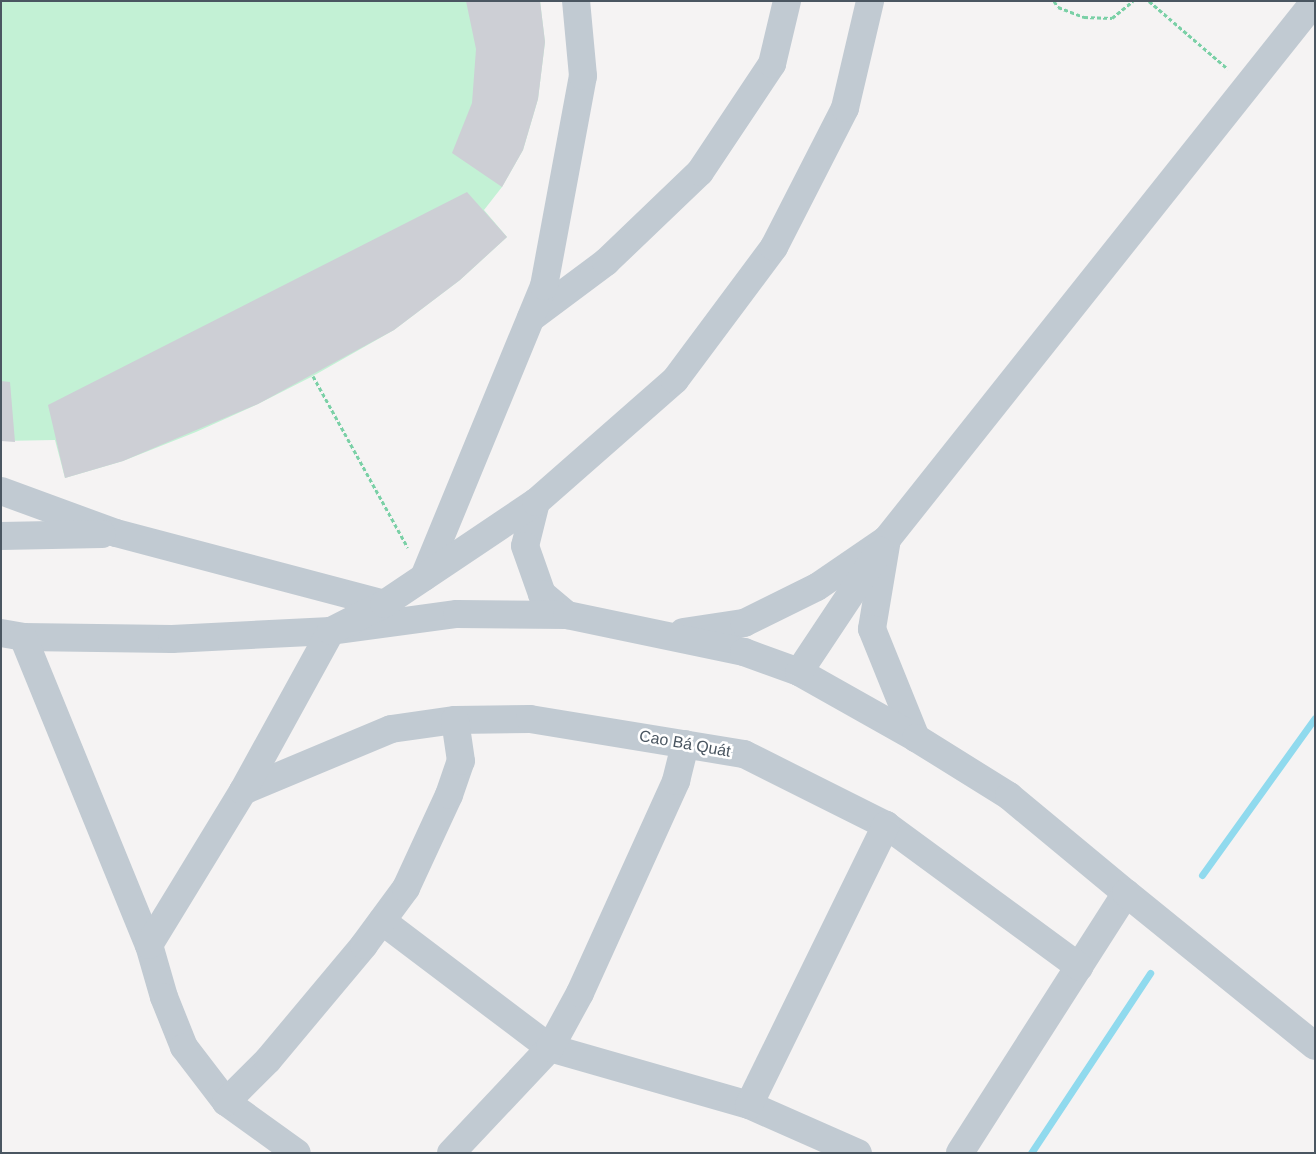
<!DOCTYPE html>
<html>
<head>
<meta charset="utf-8">
<style>
  body { margin:0 }
  #map { position:relative; width:1316px; height:1154px; overflow:hidden; background:#f5f3f3; font-family:Helvetica,sans-serif }
  div>[style] { position:absolute }
  .green>* { inset:0; background:#c3f1d5 }
  .stream>* { height:7px; margin:-3.5px; padding:0 3.5px; transform-origin:3.5px; border-radius:3.5px; background:#90daee }
  .building>* { inset:0; background:#cdcfd5 }
  .path>* { height:3px; margin-top:-1.5px; transform-origin:0; background:repeating-linear-gradient(90deg,#7ad0a6 0 4px,transparent 0 6.5px) }
  .minor>* { height:28px; margin:-14px; padding:0 14px; transform-origin:14px; border-radius:14px; background:#c1cad2 }
  span { translate:-50% -50%; white-space:nowrap; text-align:center; line-height:1.15; -webkit-text-stroke:5px #fff; paint-order:stroke }
  .street-label { font-size:16px; color:#4a5661 }
  .frame { position:absolute; inset:0; border:2px solid #4a5661; pointer-events:none }
</style>
</head>
<body>
<div id="map">
  <div class="green">
    <i style="clip-path:polygon(1px 1px,540px 1px,545px 42px,538px 99px,523px 150px,502px 187px,484px 210px,507px 237px,460px 280px,394px 330px,313px 376px,258px 404px,196px 432px,123px 461px,65px 478px,55px 440px,1px 441px)"></i>
  </div>
  <div class="stream">
    <i style="left:1202px;top:875px;width:193px;rotate:-54.3deg"></i>
    <i style="left:1031px;top:1153px;width:216px;rotate:-56.5deg"></i>
  </div>
  <div class="building">
    <i style="clip-path:polygon(466px 1px,540px 1px,545px 42px,538px 99px,523px 150px,502px 187px,452px 153px,472px 103px,476px 49px)"></i>
    <i style="clip-path:polygon(467px 192px,507px 237px,460px 280px,394px 330px,258px 404px,123px 461px,65px 478px,48px 405px)"></i>
    <i style="clip-path:polygon(1px 381px,10px 382px,15px 442px,1px 441px)"></i>
  </div>
  <div class="path">
    <i style="left:1054px;top:1px;width:7px;rotate:56deg"></i>
    <i style="left:1058px;top:7px;width:28px;rotate:21deg"></i>
    <i style="left:1084px;top:17px;width:28px;rotate:2deg"></i>
    <i style="left:1112px;top:18px;width:27px;rotate:-39deg"></i>
    <i style="left:1149px;top:1px;width:104px;rotate:40.7deg"></i>
    <i style="left:313px;top:376px;width:196px;rotate:61.1deg"></i>
  </div>
  <div class="minor">
    <i style="left:531px;top:318px;width:94px;rotate:-36.7deg"></i>
    <i style="left:606px;top:262px;width:130px;rotate:-43.8deg"></i>
    <i style="left:700px;top:172px;width:130px;rotate:-56.3deg"></i>
    <i style="left:772px;top:64px;width:65px;rotate:-76.6deg"></i>
    <i style="left:1px;top:491px;width:122px;rotate:20.1deg"></i>
    <i style="left:116px;top:533px;width:277px;rotate:14.8deg"></i>
    <i style="left:536px;top:502px;width:45px;rotate:104deg"></i>
    <i style="left:525px;top:546px;width:51px;rotate:70.5deg"></i>
    <i style="left:542px;top:594px;width:33px;rotate:40deg"></i>
    <i style="left:1px;top:536px;width:101px;rotate:-1.1deg"></i>
    <i style="left:887px;top:539px;width:91px;rotate:99.5deg"></i>
    <i style="left:872px;top:629px;width:118px;rotate:68deg"></i>
    <i style="left:424px;top:577px;width:315px;rotate:-67.6deg"></i>
    <i style="left:544px;top:286px;width:214px;rotate:-79.5deg"></i>
    <i style="left:583px;top:76px;width:75px;rotate:-95.3deg"></i>
    <i style="left:683px;top:632px;width:62px;rotate:-8.4deg"></i>
    <i style="left:744px;top:623px;width:81px;rotate:-26.3deg"></i>
    <i style="left:817px;top:587px;width:85px;rotate:-34.4deg"></i>
    <i style="left:887px;top:539px;width:687px;rotate:-51.5deg"></i>
    <i style="left:1px;top:633px;width:22px;rotate:10deg"></i>
    <i style="left:23px;top:637px;width:149px;rotate:0.8deg"></i>
    <i style="left:172px;top:639px;width:159px;rotate:-2.9deg"></i>
    <i style="left:331px;top:631px;width:127px;rotate:-7.7deg"></i>
    <i style="left:457px;top:614px;width:110px;rotate:0.5deg"></i>
    <i style="left:567px;top:615px;width:181px;rotate:11.8deg"></i>
    <i style="left:744px;top:652px;width:59px;rotate:20deg"></i>
    <i style="left:799px;top:672px;width:134px;rotate:29.4deg"></i>
    <i style="left:916px;top:738px;width:110px;rotate:31.9deg"></i>
    <i style="left:1009px;top:796px;width:152px;rotate:39.7deg"></i>
    <i style="left:1126px;top:893px;width:308px;rotate:122.6deg"></i>
    <i style="left:23px;top:637px;width:333px;rotate:67.8deg"></i>
    <i style="left:149px;top:945px;width:54px;rotate:73.9deg"></i>
    <i style="left:164px;top:997px;width:54px;rotate:68.2deg"></i>
    <i style="left:184px;top:1047px;width:69px;rotate:52.6deg"></i>
    <i style="left:226px;top:1102px;width:87px;rotate:35.7deg"></i>
    <i style="left:799px;top:672px;width:146px;rotate:-56.4deg"></i>
    <i style="left:243px;top:791px;width:160px;rotate:-22.7deg"></i>
    <i style="left:391px;top:729px;width:65px;rotate:-8deg"></i>
    <i style="left:455px;top:720px;width:75px;rotate:-0.8deg"></i>
    <i style="left:530px;top:719px;width:217px;rotate:9.3deg"></i>
    <i style="left:744px;top:754px;width:159px;rotate:26.6deg"></i>
    <i style="left:886px;top:825px;width:240px;rotate:36.3deg"></i>
    <i style="left:1126px;top:893px;width:243px;rotate:39deg"></i>
    <i style="left:382px;top:921px;width:211px;rotate:37.1deg"></i>
    <i style="left:550px;top:1048px;width:207px;rotate:16deg"></i>
    <i style="left:749px;top:1105px;width:119px;rotate:23.8deg"></i>
    <i style="left:149px;top:945px;width:180px;rotate:-58.6deg"></i>
    <i style="left:243px;top:791px;width:183px;rotate:-61.2deg"></i>
    <i style="left:331px;top:631px;width:59px;rotate:-27deg"></i>
    <i style="left:384px;top:604px;width:183px;rotate:-33.9deg"></i>
    <i style="left:536px;top:502px;width:185px;rotate:-41.3deg"></i>
    <i style="left:675px;top:380px;width:166px;rotate:-53.3deg"></i>
    <i style="left:774px;top:247px;width:156px;rotate:-62.9deg"></i>
    <i style="left:845px;top:108px;width:110px;rotate:-76.8deg"></i>
    <i style="left:226px;top:1102px;width:59px;rotate:-45deg"></i>
    <i style="left:268px;top:1060px;width:150px;rotate:-50.1deg"></i>
    <i style="left:364px;top:945px;width:71px;rotate:-53.6deg"></i>
    <i style="left:406px;top:888px;width:102px;rotate:-65.2deg"></i>
    <i style="left:449px;top:795px;width:36px;rotate:-71deg"></i>
    <i style="left:461px;top:761px;width:41px;rotate:-98.3deg"></i>
    <i style="left:749px;top:1105px;width:312px;rotate:-63.9deg"></i>
    <i style="left:451px;top:1153px;width:144px;rotate:-46.7deg"></i>
    <i style="left:550px;top:1048px;width:63px;rotate:-61.4deg"></i>
    <i style="left:580px;top:993px;width:233px;rotate:-65.6deg"></i>
    <i style="left:676px;top:781px;width:38px;rotate:-76deg"></i>
  </div>
  <div class="street-label">
    <span style="left:685px;top:744px;rotate:10deg">Cao Bá Quát</span>
  </div>
  <div class="frame"></div>
</div>
</body>
</html>
